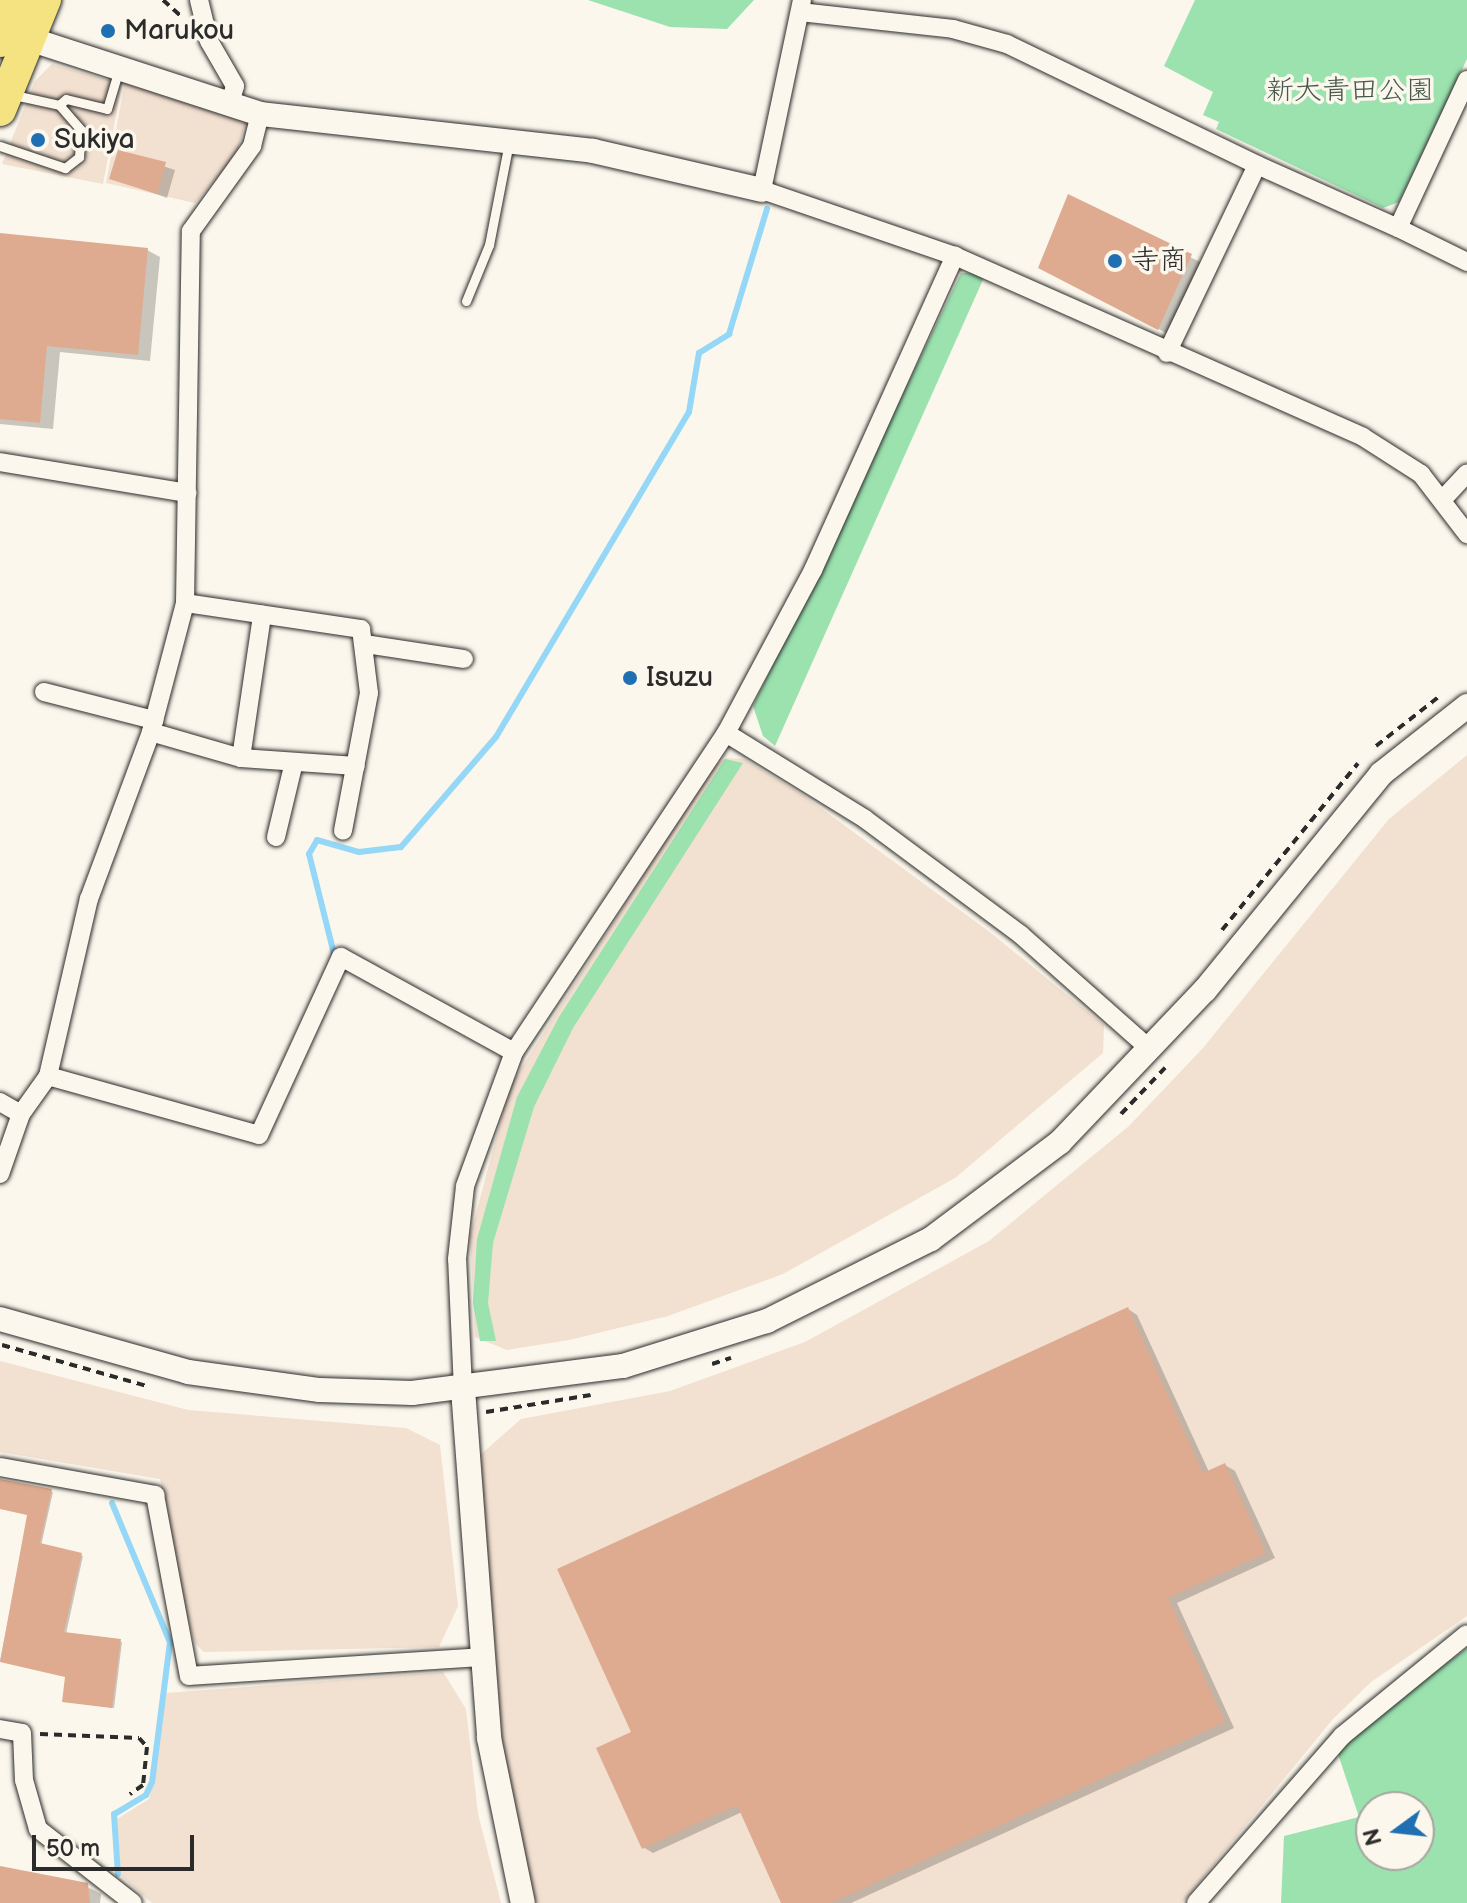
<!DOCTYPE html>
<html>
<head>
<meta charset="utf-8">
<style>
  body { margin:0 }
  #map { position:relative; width:1467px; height:1903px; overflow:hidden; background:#fbf7ec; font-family:"Balsamiq Sans","Klee One",sans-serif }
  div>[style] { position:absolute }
  .built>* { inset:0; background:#f2e0d0 }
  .green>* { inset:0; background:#9be2af }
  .shadow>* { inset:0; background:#0003 }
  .stream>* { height:6px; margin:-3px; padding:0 3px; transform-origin:3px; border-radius:3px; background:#95d7f7 }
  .building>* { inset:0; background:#deab90 }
  .path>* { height:4px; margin-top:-2px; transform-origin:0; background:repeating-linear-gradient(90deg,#2b2b2b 0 8px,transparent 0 14px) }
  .roads { filter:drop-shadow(0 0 2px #2b2b2b) drop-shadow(0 0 2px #2b2b2b) }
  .lane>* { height:9px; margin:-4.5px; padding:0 4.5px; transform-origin:4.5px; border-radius:4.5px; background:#fbf7ec }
  .street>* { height:18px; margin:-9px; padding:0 9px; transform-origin:9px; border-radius:9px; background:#fbf7ec }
  .secondary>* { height:24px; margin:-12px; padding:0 12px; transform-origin:12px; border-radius:12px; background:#fbf7ec }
  .highway>* { height:32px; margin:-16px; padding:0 16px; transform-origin:16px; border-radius:16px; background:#f5e382 }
  .dots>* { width:22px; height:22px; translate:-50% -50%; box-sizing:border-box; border:4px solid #fbf7ec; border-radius:50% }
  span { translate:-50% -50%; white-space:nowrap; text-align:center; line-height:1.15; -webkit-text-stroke:7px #fbf7ec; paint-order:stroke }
  .poi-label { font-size:28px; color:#2b2b2b }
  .left { translate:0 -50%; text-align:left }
  .park-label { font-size:28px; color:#47594c }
  .north { position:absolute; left:1355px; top:1791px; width:80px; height:80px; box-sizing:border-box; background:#fbf7ec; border:2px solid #a8a59f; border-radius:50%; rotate:255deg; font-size:22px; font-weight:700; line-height:32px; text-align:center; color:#2b2b2b }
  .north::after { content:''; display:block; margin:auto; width:28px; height:36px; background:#1f6fb2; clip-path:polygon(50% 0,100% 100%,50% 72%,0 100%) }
  .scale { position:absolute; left:32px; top:1835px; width:162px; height:36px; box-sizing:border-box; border:4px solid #2b2b2b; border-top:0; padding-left:10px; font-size:24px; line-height:28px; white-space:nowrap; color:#2b2b2b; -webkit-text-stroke:6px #fbf7ec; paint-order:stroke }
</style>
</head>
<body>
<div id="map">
  <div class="built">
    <i style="clip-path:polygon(52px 64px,122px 84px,103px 184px,2px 164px,35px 81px)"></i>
    <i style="clip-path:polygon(125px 82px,246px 121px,236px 156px,195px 203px,106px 183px)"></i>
    <i style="clip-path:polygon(1467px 755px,1467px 1616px,1371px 1682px,1333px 1719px,1182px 1903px,536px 1903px,505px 1774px,479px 1456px,521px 1419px,670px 1391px,805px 1342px,989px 1241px,1129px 1126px,1203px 1048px,1389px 819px)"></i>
    <i style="clip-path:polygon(726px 758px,744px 759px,803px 795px,991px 933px,1104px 1025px,1103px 1053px,955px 1178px,783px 1274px,668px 1316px,569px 1340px,507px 1350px,475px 1337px,470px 1236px,510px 1086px,709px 771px)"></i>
    <i style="clip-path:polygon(0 1361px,188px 1410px,406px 1428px,440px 1445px,458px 1606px,439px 1647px,204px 1652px,195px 1643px,181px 1596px,160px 1479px,0 1452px)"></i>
    <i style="clip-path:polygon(443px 1672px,466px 1709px,478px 1814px,501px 1903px,152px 1903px,121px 1876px,117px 1819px,149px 1799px,166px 1693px)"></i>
  </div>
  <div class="green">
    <i style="clip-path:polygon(588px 0,754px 0,727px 29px,670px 27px)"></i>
    <i style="clip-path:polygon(1195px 0,1467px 0,1467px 59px,1399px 202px,1383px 208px,1216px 129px,1219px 122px,1203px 115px,1213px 92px,1164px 66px)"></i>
    <i style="clip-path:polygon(961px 273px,986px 273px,775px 746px,763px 736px,753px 706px)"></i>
    <i style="clip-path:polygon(725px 759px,743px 763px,573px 1028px,534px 1107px,493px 1243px,488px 1303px,496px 1341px,480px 1341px,473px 1303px,477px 1239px,517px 1097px,559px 1017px)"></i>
    <i style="clip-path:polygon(evenodd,1467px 1648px,1467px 1903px,1281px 1903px,1284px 1836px,1359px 1817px,1338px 1754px,1371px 1719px,1467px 1648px,1371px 1807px,1419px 1807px,1419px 1855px,1371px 1855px,1371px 1807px)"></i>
  </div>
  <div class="shadow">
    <i style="clip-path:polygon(120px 152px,175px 170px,167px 198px,112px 178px)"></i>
    <i style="clip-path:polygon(1069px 196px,1204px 264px,1172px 336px,1053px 274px)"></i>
    <i style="clip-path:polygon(0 235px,147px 250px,160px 257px,150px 361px,60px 352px,53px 429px,0 424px)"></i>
    <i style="clip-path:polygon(1128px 1309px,1137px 1315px,1209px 1472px,1225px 1465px,1235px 1471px,1275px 1558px,1177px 1603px,1234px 1728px,851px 1903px,783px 1903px,742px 1812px,653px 1853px,643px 1847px,634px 1733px)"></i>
    <i style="clip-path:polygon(0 1480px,53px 1492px,41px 1546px,83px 1556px,66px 1634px,122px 1642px,114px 1708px,67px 1702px,67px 1676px,0 1661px,29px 1514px,0 1508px)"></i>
    <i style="clip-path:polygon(0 1868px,92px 1889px,101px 1894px,100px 1903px,0 1903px)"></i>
  </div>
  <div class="stream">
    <i style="left:335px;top:958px;width:107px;rotate:-104deg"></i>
    <i style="left:309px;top:854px;width:16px;rotate:-60deg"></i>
    <i style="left:317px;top:840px;width:44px;rotate:15.9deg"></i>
    <i style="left:359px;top:852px;width:42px;rotate:-6.8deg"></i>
    <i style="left:401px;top:847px;width:145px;rotate:-49.2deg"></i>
    <i style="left:496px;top:737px;width:378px;rotate:-59.3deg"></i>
    <i style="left:689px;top:412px;width:60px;rotate:-80.4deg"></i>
    <i style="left:699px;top:353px;width:36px;rotate:-32deg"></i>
    <i style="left:729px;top:334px;width:131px;rotate:-73.1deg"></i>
    <i style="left:112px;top:1503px;width:151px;rotate:67.4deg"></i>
    <i style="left:170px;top:1642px;width:141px;rotate:97.3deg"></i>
    <i style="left:152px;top:1782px;width:14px;rotate:115deg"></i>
    <i style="left:146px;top:1795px;width:37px;rotate:149deg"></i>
    <i style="left:114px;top:1814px;width:60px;rotate:86.2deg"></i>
  </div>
  <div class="building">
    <i style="clip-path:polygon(118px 150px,166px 162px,157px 194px,109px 179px)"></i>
    <i style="clip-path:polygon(1068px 194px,1192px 254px,1158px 330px,1038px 268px)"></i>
    <i style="clip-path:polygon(0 233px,148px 248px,138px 355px,47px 346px,40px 423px,0 419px)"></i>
    <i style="clip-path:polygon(1128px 1307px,1203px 1473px,1225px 1463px,1266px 1553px,1168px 1598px,1225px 1722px,831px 1903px,781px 1903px,737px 1805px,642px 1849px,596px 1748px,631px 1732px,557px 1569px)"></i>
    <i style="clip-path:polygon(0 1479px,52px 1489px,40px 1543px,82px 1553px,64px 1632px,121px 1639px,112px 1708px,62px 1702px,65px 1677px,0 1662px,27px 1515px,0 1509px)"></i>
    <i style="clip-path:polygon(0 1866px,88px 1883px,90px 1903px,0 1903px)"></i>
  </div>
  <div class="path">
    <i style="left:163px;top:0;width:27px;rotate:42deg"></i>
    <i style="left:1376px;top:746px;width:83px;rotate:-38.1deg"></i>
    <i style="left:1222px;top:930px;width:215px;rotate:-50.8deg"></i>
    <i style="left:1121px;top:1114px;width:64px;rotate:-46.3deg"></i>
    <i style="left:2px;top:1345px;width:151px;rotate:15.8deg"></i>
    <i style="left:712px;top:1364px;width:20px;rotate:-18deg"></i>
    <i style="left:486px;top:1412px;width:106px;rotate:-9.2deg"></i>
    <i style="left:40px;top:1734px;width:99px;rotate:2.3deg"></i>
    <i style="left:139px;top:1738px;width:12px;rotate:48deg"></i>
    <i style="left:147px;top:1747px;width:38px;rotate:96deg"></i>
    <i style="left:143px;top:1785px;width:16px;rotate:145deg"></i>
  </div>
  <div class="roads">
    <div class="lane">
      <i style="left:14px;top:95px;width:46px;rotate:12.5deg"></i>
      <i style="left:0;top:146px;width:69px;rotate:18.7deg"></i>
      <i style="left:65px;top:168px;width:18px;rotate:-38deg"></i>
      <i style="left:79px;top:157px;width:27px;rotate:-86deg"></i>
      <i style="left:81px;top:130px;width:33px;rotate:-131deg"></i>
      <i style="left:59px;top:105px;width:9px;rotate:-41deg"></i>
      <i style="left:66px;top:99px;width:42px;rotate:13.7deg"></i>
      <i style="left:107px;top:109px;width:42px;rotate:-73.3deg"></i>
      <i style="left:466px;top:301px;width:61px;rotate:-67.7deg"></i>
      <i style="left:489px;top:245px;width:105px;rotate:-79deg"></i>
    </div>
    <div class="street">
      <i style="left:199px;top:0;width:42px;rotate:76.3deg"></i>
      <i style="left:209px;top:41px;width:52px;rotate:60deg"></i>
      <i style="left:235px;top:86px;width:19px;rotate:106deg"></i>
      <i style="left:802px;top:0;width:194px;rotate:101.9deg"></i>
      <i style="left:762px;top:190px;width:204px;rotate:18.9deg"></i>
      <i style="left:955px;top:256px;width:446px;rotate:23.9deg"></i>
      <i style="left:1363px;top:437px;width:69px;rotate:32.5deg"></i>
      <i style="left:1421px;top:474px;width:76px;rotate:52.5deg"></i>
      <i style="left:800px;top:12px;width:154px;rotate:6.3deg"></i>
      <i style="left:953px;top:29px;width:56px;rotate:15.5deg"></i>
      <i style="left:1007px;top:44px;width:278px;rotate:25.8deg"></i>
      <i style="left:1467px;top:80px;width:163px;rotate:115deg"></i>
      <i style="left:1398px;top:228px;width:77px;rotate:26.2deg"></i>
      <i style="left:1167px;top:353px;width:208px;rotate:-64.4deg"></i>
      <i style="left:1257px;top:165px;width:154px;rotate:24.1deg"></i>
      <i style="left:0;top:462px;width:190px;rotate:9.4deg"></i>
      <i style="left:1443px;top:499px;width:35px;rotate:-47deg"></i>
      <i style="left:185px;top:603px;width:178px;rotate:8.4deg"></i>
      <i style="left:361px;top:629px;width:64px;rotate:82.9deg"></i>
      <i style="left:369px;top:693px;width:140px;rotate:100.7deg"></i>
      <i style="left:365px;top:644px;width:100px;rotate:8.6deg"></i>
      <i style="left:44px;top:692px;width:114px;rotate:14.3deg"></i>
      <i style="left:151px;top:732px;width:94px;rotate:16.1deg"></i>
      <i style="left:241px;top:758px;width:115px;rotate:4deg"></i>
      <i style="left:726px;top:733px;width:163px;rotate:31.7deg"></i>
      <i style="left:865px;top:819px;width:194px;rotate:36.6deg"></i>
      <i style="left:1021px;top:935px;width:172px;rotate:41.5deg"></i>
      <i style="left:241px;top:758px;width:145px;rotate:-81.6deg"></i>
      <i style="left:276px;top:837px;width:77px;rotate:-76.5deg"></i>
      <i style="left:48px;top:1076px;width:219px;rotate:15.6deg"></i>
      <i style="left:259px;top:1135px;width:196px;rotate:-65.3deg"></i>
      <i style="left:341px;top:957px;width:197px;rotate:28.8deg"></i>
      <i style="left:0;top:1102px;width:24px;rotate:30deg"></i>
      <i style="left:0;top:1174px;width:64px;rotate:-70.7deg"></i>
      <i style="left:21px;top:1114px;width:47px;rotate:-54.6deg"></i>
      <i style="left:48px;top:1076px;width:182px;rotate:-77deg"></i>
      <i style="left:89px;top:899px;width:178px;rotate:-69.6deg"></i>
      <i style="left:151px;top:732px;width:133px;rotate:-75.2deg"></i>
      <i style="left:185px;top:603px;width:372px;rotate:-89.1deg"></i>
      <i style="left:191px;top:231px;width:105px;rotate:-54.3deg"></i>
      <i style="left:252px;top:146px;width:33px;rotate:-76deg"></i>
      <i style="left:463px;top:1389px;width:130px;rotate:-92.6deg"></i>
      <i style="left:457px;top:1259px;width:73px;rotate:-83.7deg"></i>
      <i style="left:465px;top:1186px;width:143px;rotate:-69.9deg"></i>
      <i style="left:514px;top:1052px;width:383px;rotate:-56.4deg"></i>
      <i style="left:726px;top:733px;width:185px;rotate:-61.9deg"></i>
      <i style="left:813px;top:570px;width:345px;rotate:-65.7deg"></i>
      <i style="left:0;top:1467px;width:158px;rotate:10.2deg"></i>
      <i style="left:155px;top:1495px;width:184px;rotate:79.4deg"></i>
      <i style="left:189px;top:1676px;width:295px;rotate:-3.7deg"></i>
      <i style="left:0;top:1729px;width:22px;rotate:10deg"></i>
      <i style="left:22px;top:1733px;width:47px;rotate:87.6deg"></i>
      <i style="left:24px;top:1780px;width:51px;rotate:74.1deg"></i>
      <i style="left:38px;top:1829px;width:120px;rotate:37.9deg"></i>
      <i style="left:1196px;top:1903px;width:222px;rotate:-48.8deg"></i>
      <i style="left:1342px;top:1736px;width:161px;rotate:-39.2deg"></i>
    </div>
    <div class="secondary">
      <i style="left:14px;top:34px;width:259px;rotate:18deg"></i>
      <i style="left:260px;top:114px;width:335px;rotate:6.3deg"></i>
      <i style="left:593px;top:151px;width:173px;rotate:13deg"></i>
      <i style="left:0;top:1319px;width:195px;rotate:15.7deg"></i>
      <i style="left:188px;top:1372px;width:133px;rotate:7.8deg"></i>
      <i style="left:320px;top:1390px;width:92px;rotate:1.9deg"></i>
      <i style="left:412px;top:1393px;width:213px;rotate:-7.3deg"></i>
      <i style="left:623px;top:1366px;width:151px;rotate:-17.4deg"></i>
      <i style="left:767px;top:1321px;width:183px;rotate:-26.6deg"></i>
      <i style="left:931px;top:1239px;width:161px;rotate:-36.9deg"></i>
      <i style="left:1060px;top:1142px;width:210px;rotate:-46.4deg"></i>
      <i style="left:1205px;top:990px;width:279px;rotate:-50.8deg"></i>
      <i style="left:1381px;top:774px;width:110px;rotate:-38.3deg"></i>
      <i style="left:463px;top:1389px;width:350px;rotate:85.7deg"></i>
      <i style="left:489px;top:1738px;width:168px;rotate:78.4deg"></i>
    </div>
    <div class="highway">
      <i style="left:0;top:41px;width:44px;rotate:-68.7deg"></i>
      <i style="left:0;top:110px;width:119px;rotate:-67.8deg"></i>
    </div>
  </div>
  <div class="dots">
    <i style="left:108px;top:31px;background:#1f6fb2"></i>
    <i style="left:38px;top:140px;background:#1f6fb2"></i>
    <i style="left:1115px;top:261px;background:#1f6fb2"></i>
    <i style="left:630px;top:678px;background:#1f6fb2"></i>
  </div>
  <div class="poi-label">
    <span class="left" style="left:124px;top:31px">Marukou</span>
    <span class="left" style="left:54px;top:140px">Sukiya</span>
    <span class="left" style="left:1131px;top:261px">寺商</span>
    <span class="left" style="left:646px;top:678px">Isuzu</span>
  </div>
  <div class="park-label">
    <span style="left:1350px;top:91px">新大青田公園</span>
  </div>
  <div class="north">N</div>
  <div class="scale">50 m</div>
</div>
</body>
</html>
